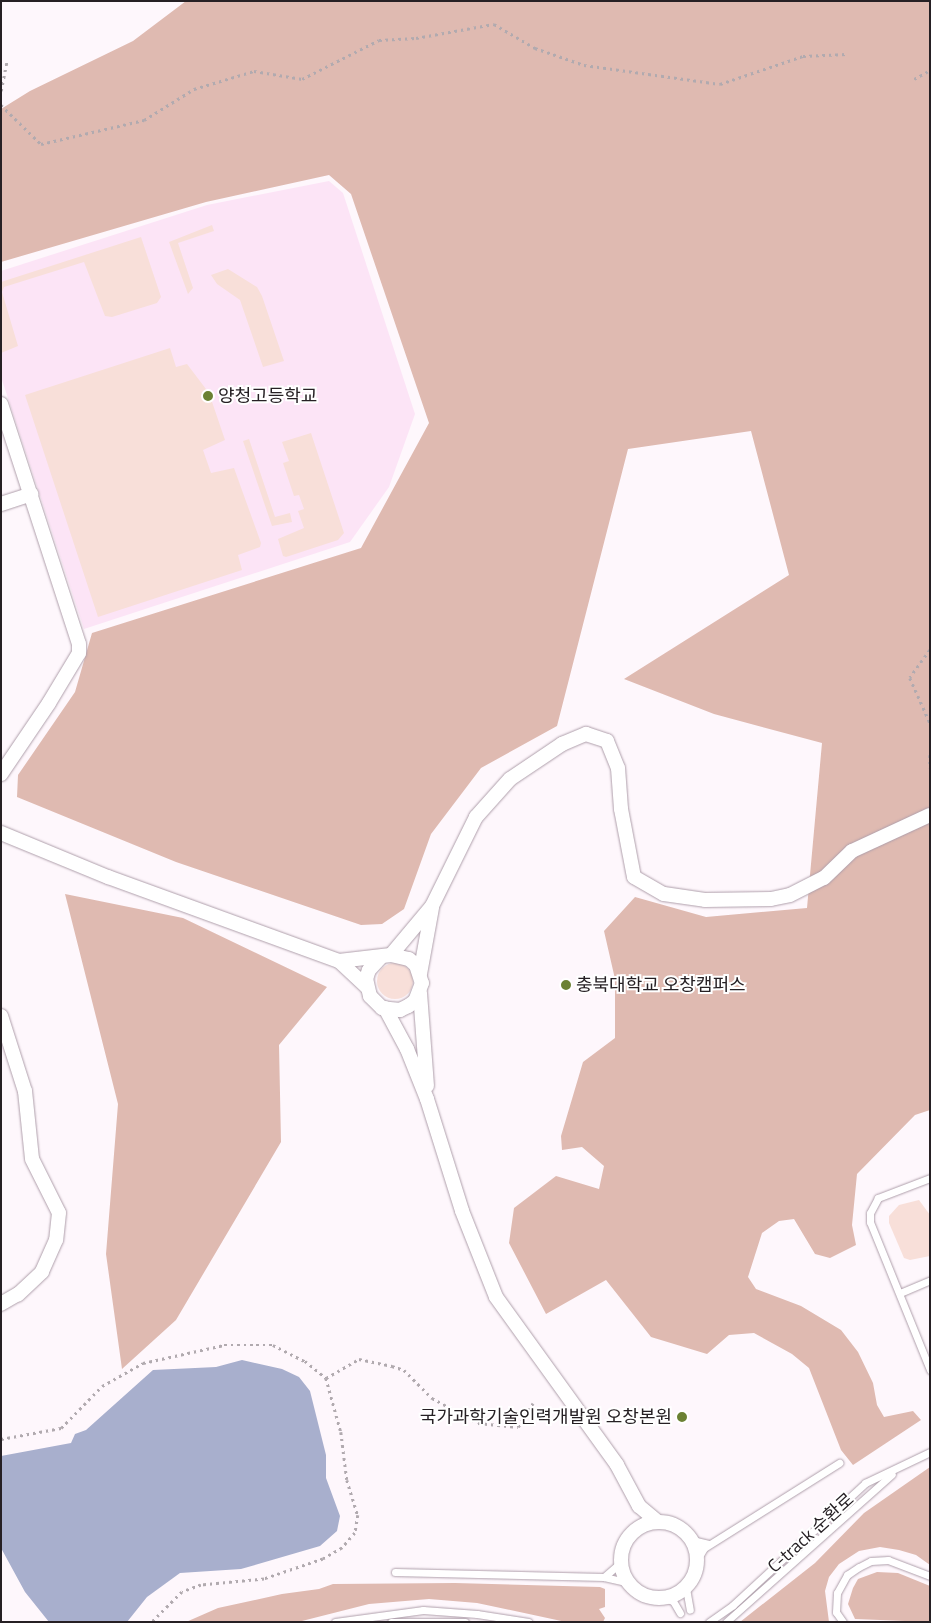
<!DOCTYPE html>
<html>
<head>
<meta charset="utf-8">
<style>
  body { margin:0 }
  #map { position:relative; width:931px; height:1623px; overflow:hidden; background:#fef7fc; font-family:"Titillium Web","Noto Sans KR",sans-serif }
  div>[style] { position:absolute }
  .built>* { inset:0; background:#fce4f6 }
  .green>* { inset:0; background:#f8dfd9 }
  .round { border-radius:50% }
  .forest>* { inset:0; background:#dfbab1 }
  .water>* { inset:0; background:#a8afcd }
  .path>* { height:2.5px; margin-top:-1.25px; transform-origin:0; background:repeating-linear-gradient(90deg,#b1aaaf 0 2.5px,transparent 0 6.5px) }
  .roads { filter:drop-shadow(0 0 1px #af9fab) drop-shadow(0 0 1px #af9fab) }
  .service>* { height:7px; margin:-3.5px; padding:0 3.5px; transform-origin:3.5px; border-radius:3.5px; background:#fff }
  .minor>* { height:14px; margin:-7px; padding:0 7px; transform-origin:7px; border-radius:7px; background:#fff }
  .minor>.ring { margin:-7px; padding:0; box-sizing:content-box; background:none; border:14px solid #fff; border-radius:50% }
  .dots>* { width:14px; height:14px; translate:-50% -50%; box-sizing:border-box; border:2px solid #fff; border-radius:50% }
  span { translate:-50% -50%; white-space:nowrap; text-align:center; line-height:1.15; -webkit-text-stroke:4px #fff; paint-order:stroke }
  .poi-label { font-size:18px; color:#262024 }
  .left { translate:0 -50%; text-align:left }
  .right { translate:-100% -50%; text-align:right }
  .street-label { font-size:18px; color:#262024 }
  .frame { position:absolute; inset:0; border:2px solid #262024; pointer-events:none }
</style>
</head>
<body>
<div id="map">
  <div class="built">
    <i style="clip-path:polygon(329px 181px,343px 193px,415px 414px,389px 487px,350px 542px,84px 629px,1px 377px,1px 271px,207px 205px)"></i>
  </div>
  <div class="green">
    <i style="clip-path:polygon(212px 225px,214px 231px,178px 243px,193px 288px,188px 294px,169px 242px)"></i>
    <i style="clip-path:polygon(141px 237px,161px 297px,157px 303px,112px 317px,105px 316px,84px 262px,4px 287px,2px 292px,18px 346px,1px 353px,1px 282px)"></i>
    <i style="clip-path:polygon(228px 269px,257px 287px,262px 296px,284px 361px,263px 367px,240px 300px,217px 284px,211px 275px)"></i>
    <i style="clip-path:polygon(170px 348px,176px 367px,187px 364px,209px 393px,225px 440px,203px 450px,211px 473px,234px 468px,261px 543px,260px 547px,238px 555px,242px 570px,98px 617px,25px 395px)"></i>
    <i style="clip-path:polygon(311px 433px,344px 533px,338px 540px,286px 557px,283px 556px,278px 539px,304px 528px,298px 511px,304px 509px,299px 495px,294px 496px,283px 463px,289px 461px,282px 442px)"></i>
    <i style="clip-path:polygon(249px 439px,275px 517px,290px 513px,292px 522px,272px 526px,243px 441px)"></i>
    <i class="round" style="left:377px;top:963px;width:36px;height:36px"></i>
    <i style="clip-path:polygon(919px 1200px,930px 1215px,930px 1256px,910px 1260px,904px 1258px,889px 1223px,889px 1216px,899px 1205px)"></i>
  </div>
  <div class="forest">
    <i style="clip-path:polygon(186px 1px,930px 1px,930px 1110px,915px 1115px,857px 1174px,852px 1225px,856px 1245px,830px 1258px,815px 1254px,794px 1219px,779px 1221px,762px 1233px,748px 1277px,756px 1289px,801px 1306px,841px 1330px,858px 1352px,873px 1383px,877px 1405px,884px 1417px,913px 1411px,921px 1420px,853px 1465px,841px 1450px,809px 1368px,792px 1354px,754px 1333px,729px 1335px,707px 1354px,651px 1337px,606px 1280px,546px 1314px,509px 1243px,514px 1208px,556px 1176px,599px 1189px,604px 1166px,582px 1147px,562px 1150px,561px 1136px,583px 1062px,615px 1038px,615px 979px,604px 931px,635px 897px,706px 917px,807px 908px,822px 743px,714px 714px,624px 679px,789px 575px,751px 431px,628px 449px,557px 726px,481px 768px,431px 834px,404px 909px,382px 924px,361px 925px,176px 862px,17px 797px,18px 775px,75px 692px,92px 633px,361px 548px,429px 423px,351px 194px,329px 175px,206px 202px,1px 262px,1px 109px,30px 91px,133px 41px)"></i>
    <i style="clip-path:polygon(65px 894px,183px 918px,327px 987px,279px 1045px,281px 1142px,176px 1320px,122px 1369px,106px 1254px,118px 1104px)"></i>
    <i style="clip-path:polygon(930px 1467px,930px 1565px,916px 1555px,899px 1550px,880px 1547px,859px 1551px,839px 1564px,829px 1577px,825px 1591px,829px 1622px,740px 1622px,815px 1563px,864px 1513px)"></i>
    <i style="clip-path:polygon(877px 1572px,898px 1573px,930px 1586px,930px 1622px,855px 1619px,848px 1604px,853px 1588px,858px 1579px)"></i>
    <i style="clip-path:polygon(455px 1583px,600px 1587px,605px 1589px,605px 1607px,599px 1609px,605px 1618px,603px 1622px,566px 1622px,477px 1603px,429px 1599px,369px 1604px,298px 1622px,186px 1622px,218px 1608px,282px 1594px,319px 1589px,333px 1584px)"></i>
  </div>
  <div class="water">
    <i style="clip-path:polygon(242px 1360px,282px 1369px,299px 1377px,310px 1391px,326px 1455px,326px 1478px,340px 1516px,337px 1531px,320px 1546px,241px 1569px,180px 1573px,147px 1597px,127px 1622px,49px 1622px,25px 1592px,1px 1548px,1px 1456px,71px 1443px,75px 1434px,86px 1430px,153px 1370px,216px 1367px)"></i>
  </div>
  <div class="path">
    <i style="left:914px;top:79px;width:18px;rotate:-29deg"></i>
    <i style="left:1px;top:91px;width:31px;rotate:-79deg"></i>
    <i style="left:1px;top:105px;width:56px;rotate:44.3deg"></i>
    <i style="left:41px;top:144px;width:106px;rotate:-13.1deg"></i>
    <i style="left:144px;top:120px;width:59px;rotate:-31.8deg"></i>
    <i style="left:194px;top:89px;width:63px;rotate:-16.7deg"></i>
    <i style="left:254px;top:71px;width:49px;rotate:9.5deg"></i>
    <i style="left:302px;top:79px;width:86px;rotate:-26.9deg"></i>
    <i style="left:379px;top:40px;width:37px;rotate:-3deg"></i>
    <i style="left:416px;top:38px;width:79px;rotate:-10.2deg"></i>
    <i style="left:494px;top:24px;width:48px;rotate:30.3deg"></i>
    <i style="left:535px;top:48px;width:52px;rotate:19.1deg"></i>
    <i style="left:584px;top:65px;width:137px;rotate:8deg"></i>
    <i style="left:720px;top:84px;width:88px;rotate:-18.6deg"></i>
    <i style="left:803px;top:56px;width:44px;rotate:-2.6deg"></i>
    <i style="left:930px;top:650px;width:34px;rotate:126deg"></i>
    <i style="left:910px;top:678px;width:49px;rotate:66deg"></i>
    <i style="left:930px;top:755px;width:13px;rotate:90deg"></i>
    <i style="left:326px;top:1378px;width:38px;rotate:-30deg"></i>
    <i style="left:359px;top:1359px;width:34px;rotate:12deg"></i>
    <i style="left:392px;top:1366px;width:13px;rotate:18deg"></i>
    <i style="left:404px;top:1370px;width:40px;rotate:45deg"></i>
    <i style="left:432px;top:1398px;width:52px;rotate:28.5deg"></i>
    <i style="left:478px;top:1423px;width:40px;rotate:5.7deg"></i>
    <i style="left:518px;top:1427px;width:28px;rotate:-58deg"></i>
    <i style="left:1px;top:1439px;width:61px;rotate:-10.4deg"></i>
    <i style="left:61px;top:1428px;width:59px;rotate:-45.7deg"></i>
    <i style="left:102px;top:1386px;width:47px;rotate:-29.3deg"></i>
    <i style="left:143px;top:1363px;width:83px;rotate:-12.5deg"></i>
    <i style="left:224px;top:1345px;width:49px"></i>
    <i style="left:273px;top:1345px;width:36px;rotate:27deg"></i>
    <i style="left:305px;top:1361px;width:27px;rotate:39deg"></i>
    <i style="left:326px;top:1378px;width:56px;rotate:74.5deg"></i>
    <i style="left:341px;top:1432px;width:48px;rotate:82.9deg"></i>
    <i style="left:347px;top:1480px;width:37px;rotate:73deg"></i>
    <i style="left:358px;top:1515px;width:18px;rotate:99deg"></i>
    <i style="left:355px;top:1533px;width:20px;rotate:131deg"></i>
    <i style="left:342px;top:1548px;width:22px;rotate:150deg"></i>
    <i style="left:323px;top:1559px;width:62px;rotate:161.3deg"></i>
    <i style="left:264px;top:1579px;width:63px;rotate:174.6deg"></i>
    <i style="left:201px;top:1585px;width:20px;rotate:160deg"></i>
    <i style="left:182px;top:1592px;width:42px;rotate:135deg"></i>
  </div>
  <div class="roads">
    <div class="service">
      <i style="left:930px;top:1178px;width:56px;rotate:159deg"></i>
      <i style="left:878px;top:1198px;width:17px;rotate:118deg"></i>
      <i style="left:870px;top:1213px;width:9px;rotate:90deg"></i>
      <i style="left:870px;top:1222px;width:160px;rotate:67.9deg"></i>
      <i style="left:900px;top:1293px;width:33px;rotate:-23deg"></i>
      <i style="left:692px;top:1540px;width:17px;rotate:13deg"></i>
      <i style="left:697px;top:1560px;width:14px;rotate:-60deg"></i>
      <i style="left:704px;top:1548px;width:160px;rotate:-32.2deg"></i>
      <i style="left:395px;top:1572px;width:209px;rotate:1.4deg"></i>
      <i style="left:604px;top:1577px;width:26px;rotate:13deg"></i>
      <i style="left:604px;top:1577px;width:23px;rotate:-41deg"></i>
      <i style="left:686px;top:1588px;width:22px;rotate:80deg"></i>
      <i style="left:666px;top:1599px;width:7px;rotate:16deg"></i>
      <i style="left:673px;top:1601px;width:14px;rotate:60deg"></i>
      <i style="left:335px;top:1622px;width:89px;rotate:-7.8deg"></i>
      <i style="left:423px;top:1610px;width:54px;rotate:4.2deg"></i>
      <i style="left:477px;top:1614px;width:52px;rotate:8.9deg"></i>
      <i style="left:391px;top:1622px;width:74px"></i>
      <i style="left:709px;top:1622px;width:29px;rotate:-35deg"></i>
      <i style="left:733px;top:1605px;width:180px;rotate:-42.7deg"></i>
      <i style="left:865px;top:1483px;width:72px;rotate:-25.5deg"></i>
      <i style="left:726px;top:1622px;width:222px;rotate:-41.7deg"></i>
      <i style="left:843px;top:1622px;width:12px;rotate:-125deg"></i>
      <i style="left:836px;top:1612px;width:19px;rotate:-87deg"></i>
      <i style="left:837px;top:1593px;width:21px;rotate:-61deg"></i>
      <i style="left:847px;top:1575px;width:14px;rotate:-34deg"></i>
      <i style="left:859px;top:1567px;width:13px;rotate:-27deg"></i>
      <i style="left:871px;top:1561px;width:17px;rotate:-3deg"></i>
      <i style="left:888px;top:1560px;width:45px;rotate:20.9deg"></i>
    </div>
    <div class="minor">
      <i style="left:1px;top:404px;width:252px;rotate:72deg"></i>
      <i style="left:79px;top:644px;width:9px;rotate:90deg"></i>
      <i style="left:79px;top:653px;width:58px;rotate:121deg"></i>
      <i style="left:49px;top:703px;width:86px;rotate:124.1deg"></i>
      <i style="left:1px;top:504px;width:32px;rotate:-18deg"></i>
      <i style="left:1px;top:833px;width:116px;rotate:22.4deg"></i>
      <i style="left:108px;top:877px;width:246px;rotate:20deg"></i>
      <i style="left:339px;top:961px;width:38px;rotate:43deg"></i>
      <i style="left:391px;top:955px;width:64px;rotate:-50.1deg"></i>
      <i style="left:432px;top:906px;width:99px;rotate:-63.7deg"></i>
      <i style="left:476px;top:817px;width:51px;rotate:-48.2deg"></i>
      <i style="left:510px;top:779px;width:63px;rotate:-33.9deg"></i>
      <i style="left:562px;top:744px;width:26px;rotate:-23deg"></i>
      <i style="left:586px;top:734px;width:22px;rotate:18deg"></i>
      <i style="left:607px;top:741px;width:29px;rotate:68deg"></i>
      <i style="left:618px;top:768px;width:41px;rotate:85.8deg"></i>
      <i style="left:621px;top:809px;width:69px;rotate:79.2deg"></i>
      <i style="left:634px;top:877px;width:34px;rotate:30deg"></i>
      <i style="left:664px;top:894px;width:41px;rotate:8.3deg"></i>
      <i style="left:705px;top:900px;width:66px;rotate:-0.9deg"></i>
      <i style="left:771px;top:899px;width:19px;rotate:-12deg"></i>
      <i style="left:790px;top:895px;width:38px;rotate:-27deg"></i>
      <i style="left:824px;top:878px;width:39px;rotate:-44deg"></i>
      <i style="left:852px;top:851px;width:86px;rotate:-24.8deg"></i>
      <i style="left:339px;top:961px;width:52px;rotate:-6.6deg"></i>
      <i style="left:391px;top:955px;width:18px;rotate:13deg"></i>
      <i style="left:409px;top:959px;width:9px;rotate:41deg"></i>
      <i style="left:416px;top:965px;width:19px;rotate:72deg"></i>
      <i style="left:422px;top:983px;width:19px;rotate:111deg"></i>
      <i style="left:415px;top:1001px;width:9px;rotate:144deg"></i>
      <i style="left:408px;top:1006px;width:9px;rotate:153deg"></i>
      <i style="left:400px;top:1010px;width:18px;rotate:-174deg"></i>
      <i style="left:382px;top:1008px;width:17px;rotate:-135deg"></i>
      <i style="left:370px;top:996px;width:17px;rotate:-103deg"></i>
      <i style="left:366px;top:979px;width:9px;rotate:-72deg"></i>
      <i style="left:369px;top:970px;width:16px;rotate:-47deg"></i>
      <i style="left:420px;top:974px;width:67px;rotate:-79.7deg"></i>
      <i style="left:420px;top:993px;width:93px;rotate:85.7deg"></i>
      <i style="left:385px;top:1008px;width:47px;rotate:61.8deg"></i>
      <i style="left:407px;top:1049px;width:54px;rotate:68.2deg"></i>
      <i style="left:427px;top:1099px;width:117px;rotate:72.6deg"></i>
      <i style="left:462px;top:1211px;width:92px;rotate:68.4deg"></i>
      <i style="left:496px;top:1297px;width:207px;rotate:54.2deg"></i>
      <i style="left:617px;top:1465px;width:47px;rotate:61.8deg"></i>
      <i style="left:639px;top:1506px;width:23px;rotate:40deg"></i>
      <i style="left:1px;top:1016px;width:79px;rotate:72.3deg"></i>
      <i style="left:25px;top:1091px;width:68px;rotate:84.1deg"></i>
      <i style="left:32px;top:1159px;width:60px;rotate:63.4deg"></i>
      <i style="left:59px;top:1213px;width:27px;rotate:96deg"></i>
      <i style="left:56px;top:1240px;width:35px;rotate:114deg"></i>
      <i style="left:42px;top:1272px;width:33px;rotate:137deg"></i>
      <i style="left:18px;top:1294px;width:20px;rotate:150deg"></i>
      <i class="ring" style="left:621px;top:1522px;width:62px;height:62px"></i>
    </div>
  </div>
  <div class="dots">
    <i style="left:208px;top:396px;background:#6b8133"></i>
    <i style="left:566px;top:985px;background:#6b8133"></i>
    <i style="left:682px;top:1417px;background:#6b8133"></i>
  </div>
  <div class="poi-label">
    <span class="left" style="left:218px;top:396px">양청고등학교</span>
    <span class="left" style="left:576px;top:985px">충북대학교 오창캠퍼스</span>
    <span class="right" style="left:672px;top:1417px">국가과학기술인력개발원 오창본원</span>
  </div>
  <div class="street-label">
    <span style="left:811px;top:1533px;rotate:-42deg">C-track 순환로</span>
  </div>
  <div class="frame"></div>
</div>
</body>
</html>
